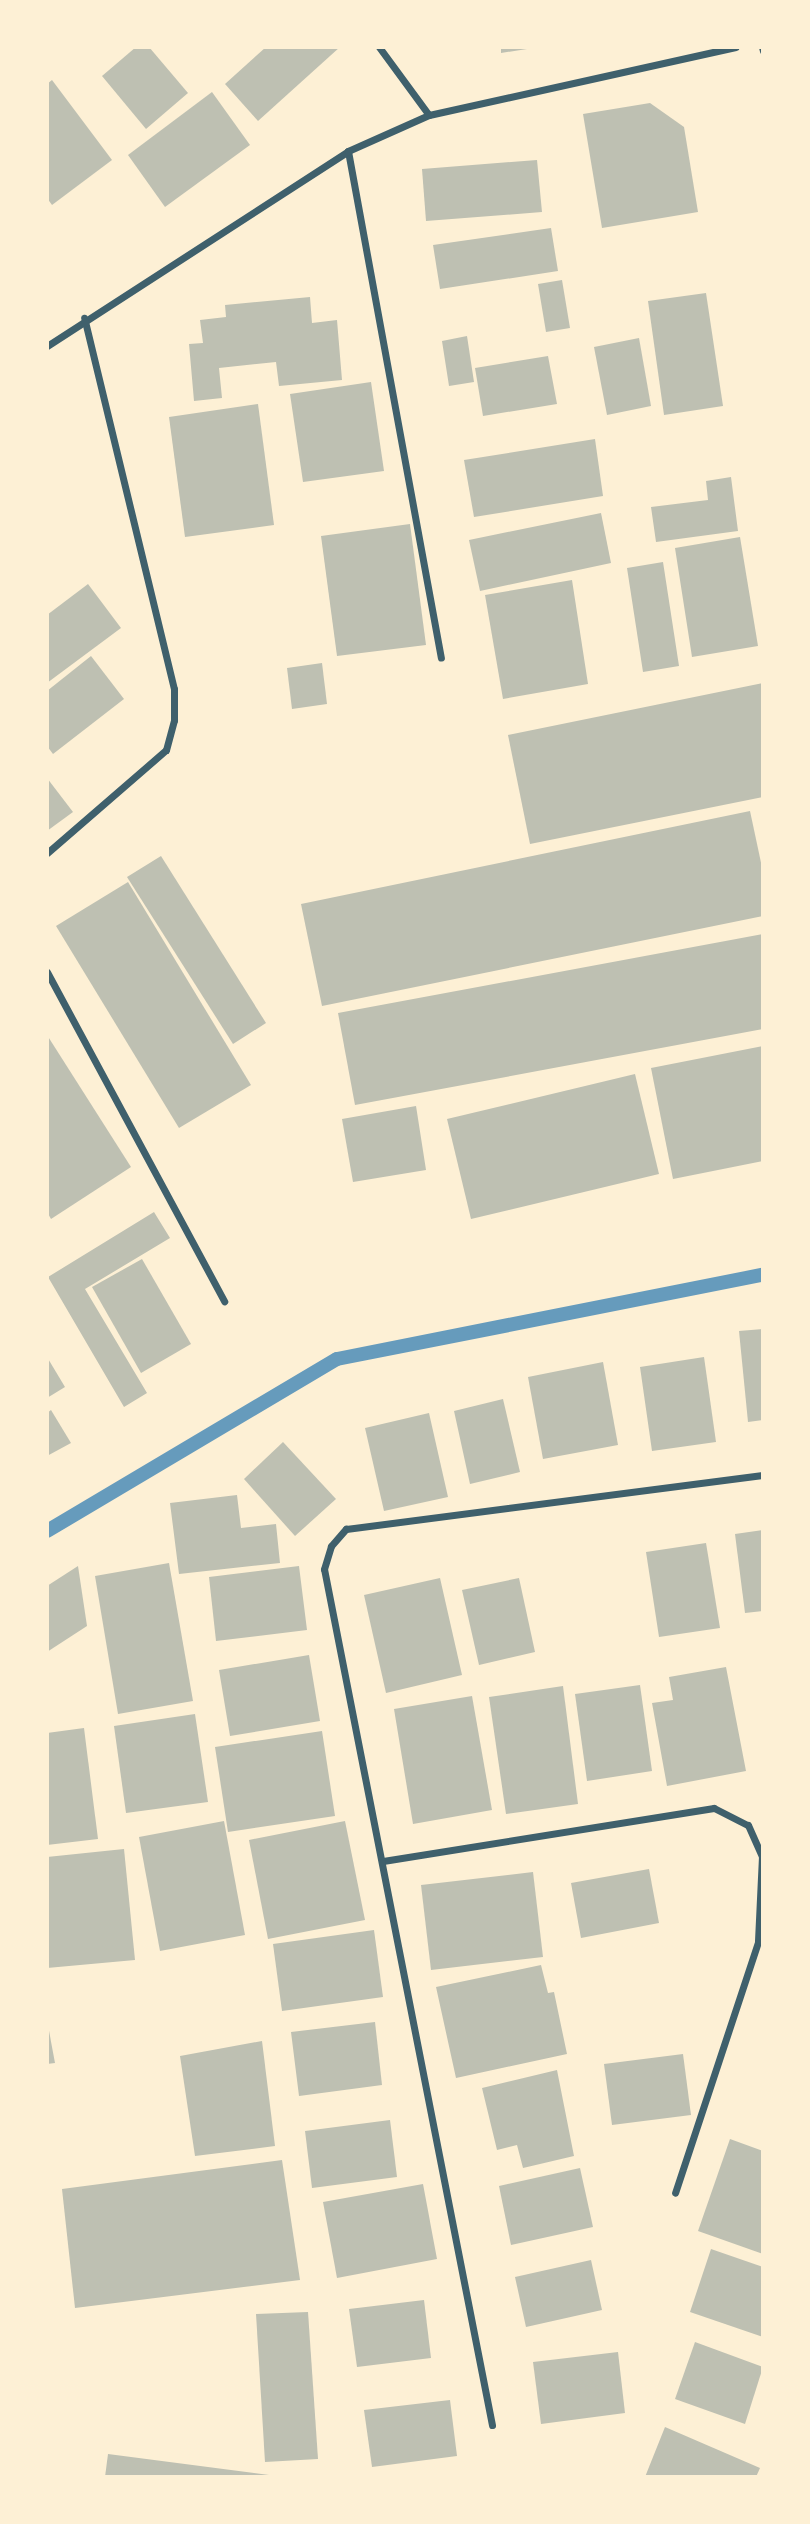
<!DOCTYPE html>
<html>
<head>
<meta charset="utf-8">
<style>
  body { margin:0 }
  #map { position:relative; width:810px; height:2524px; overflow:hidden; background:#fdf0d5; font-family:Mulish,sans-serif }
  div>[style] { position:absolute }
  .stream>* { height:14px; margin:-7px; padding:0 7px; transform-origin:7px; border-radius:7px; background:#669bbc }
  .building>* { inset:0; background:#bec0b2 }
  .minor>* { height:7px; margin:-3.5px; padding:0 3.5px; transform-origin:3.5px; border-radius:3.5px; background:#3f606c }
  span { translate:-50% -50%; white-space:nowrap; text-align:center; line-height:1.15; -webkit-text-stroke:5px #fdf0d5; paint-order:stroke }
  .frame { position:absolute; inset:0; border:49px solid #fdf0d5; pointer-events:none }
</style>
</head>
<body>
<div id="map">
  <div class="stream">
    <i style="left:47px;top:1531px;width:337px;rotate:-30.7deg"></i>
    <i style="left:337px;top:1359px;width:434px;rotate:-11.2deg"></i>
  </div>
  <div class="building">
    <i style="clip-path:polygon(136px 47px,149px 47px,188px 93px,146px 129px,102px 76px)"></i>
    <i style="clip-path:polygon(266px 47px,340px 47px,258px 121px,225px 84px)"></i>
    <i style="clip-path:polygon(501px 47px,527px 47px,527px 49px,501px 53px)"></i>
    <i style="clip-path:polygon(52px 80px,112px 160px,52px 205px,47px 198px,47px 84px)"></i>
    <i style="clip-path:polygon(212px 92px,250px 145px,165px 207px,128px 155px)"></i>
    <i style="clip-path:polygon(650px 103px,684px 127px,698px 212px,602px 228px,583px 114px)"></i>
    <i style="clip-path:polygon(537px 160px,542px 212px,426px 221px,422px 169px)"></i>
    <i style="clip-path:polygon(551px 228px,558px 271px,440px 289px,433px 245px)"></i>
    <i style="clip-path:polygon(562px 280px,570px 328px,546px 332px,538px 284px)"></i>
    <i style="clip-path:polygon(706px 293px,723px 406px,664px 415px,648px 301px)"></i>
    <i style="clip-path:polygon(310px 297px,312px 323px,337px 320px,342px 380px,279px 386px,276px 362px,219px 368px,222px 398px,194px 401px,189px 344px,203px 343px,200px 320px,226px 317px,225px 305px)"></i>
    <i style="clip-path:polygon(467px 336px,474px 382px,449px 386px,442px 341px)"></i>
    <i style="clip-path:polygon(639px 338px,651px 406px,607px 415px,594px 347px)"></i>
    <i style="clip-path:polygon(548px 356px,557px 404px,483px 416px,475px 368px)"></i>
    <i style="clip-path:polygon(371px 382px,384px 471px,303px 482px,290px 394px)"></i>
    <i style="clip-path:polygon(258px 404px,274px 525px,185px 537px,169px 417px)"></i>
    <i style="clip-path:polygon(595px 439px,603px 496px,474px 517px,464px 460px)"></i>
    <i style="clip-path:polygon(731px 477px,738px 531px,656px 542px,651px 507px,708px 500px,706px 481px)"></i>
    <i style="clip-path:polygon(601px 513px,611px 563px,480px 591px,469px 540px)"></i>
    <i style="clip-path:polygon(410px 524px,426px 645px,337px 656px,321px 536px)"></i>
    <i style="clip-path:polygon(740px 537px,758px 646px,692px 657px,675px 548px)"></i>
    <i style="clip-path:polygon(663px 562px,679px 666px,643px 672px,627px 568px)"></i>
    <i style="clip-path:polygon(572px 580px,588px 684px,503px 699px,485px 595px)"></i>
    <i style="clip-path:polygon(88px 584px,121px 628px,47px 683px,47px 615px)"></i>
    <i style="clip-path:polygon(91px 656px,124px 699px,53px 754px,47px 746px,47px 691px)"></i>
    <i style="clip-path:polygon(322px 663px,327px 704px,292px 709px,287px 668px)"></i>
    <i style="clip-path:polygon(763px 683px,763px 797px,530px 844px,508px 735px)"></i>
    <i style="clip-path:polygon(47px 778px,73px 812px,47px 831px)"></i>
    <i style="clip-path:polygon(750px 811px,763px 872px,763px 916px,322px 1006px,301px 904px)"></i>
    <i style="clip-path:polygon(161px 856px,266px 1023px,233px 1044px,127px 877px)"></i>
    <i style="clip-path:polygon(128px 882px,251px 1085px,179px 1128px,56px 926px)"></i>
    <i style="clip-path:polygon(763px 934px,763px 1029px,355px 1105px,338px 1013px)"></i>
    <i style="clip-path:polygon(47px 1035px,131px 1167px,51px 1219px,47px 1212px)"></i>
    <i style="clip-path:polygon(763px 1046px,763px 1161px,673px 1179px,651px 1068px)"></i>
    <i style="clip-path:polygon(635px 1074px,659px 1174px,471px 1219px,447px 1119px)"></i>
    <i style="clip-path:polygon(416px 1106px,426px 1170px,353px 1182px,342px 1119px)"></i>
    <i style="clip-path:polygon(154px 1212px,170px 1238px,85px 1289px,147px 1393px,124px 1407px,48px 1277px)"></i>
    <i style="clip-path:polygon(142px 1259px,191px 1344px,141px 1373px,92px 1287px)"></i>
    <i style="clip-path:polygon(763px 1329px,763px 1420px,748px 1422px,739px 1331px)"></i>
    <i style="clip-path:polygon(47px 1357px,65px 1387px,47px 1398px)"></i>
    <i style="clip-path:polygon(704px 1357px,716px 1442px,652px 1451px,640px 1367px)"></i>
    <i style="clip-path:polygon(603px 1362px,618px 1445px,543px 1459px,528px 1377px)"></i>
    <i style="clip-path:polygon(503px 1399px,520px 1472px,470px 1484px,454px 1411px)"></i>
    <i style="clip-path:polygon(51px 1410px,71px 1443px,47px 1456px,47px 1413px)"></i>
    <i style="clip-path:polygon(429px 1413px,448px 1497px,384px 1511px,365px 1428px)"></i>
    <i style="clip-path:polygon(283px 1442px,336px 1499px,295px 1536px,244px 1479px)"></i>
    <i style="clip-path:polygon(237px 1495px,241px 1528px,276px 1524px,280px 1563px,179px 1574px,170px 1503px)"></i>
    <i style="clip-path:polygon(763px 1530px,763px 1611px,745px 1613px,735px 1534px)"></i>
    <i style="clip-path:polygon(706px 1543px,720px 1628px,659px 1637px,646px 1552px)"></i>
    <i style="clip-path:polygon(169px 1563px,193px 1701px,118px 1714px,95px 1576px)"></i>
    <i style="clip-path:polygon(78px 1566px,87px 1626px,47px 1652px,47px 1586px)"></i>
    <i style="clip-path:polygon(299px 1566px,307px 1630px,216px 1641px,209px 1577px)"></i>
    <i style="clip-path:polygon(440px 1578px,462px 1675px,386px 1693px,364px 1595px)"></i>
    <i style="clip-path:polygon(519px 1578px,535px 1652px,479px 1665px,462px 1590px)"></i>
    <i style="clip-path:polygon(309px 1655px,320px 1721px,230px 1736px,219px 1670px)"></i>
    <i style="clip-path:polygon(726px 1667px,746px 1771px,667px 1786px,652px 1703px,673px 1700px,669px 1677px)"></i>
    <i style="clip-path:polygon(640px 1685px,652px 1771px,587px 1781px,575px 1694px)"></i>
    <i style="clip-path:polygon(563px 1686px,578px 1804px,506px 1814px,489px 1697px)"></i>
    <i style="clip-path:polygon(472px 1696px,492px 1810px,413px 1824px,394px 1709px)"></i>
    <i style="clip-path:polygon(195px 1714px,208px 1802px,126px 1813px,114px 1726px)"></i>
    <i style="clip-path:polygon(84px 1728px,98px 1839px,47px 1845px,47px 1733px)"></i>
    <i style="clip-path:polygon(322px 1731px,335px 1816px,228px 1832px,215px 1747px)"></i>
    <i style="clip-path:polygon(224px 1821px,245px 1935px,160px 1951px,139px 1837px)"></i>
    <i style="clip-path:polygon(345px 1821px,365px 1920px,268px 1939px,249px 1840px)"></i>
    <i style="clip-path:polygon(124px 1849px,135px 1960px,47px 1968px,47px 1857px)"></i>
    <i style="clip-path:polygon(649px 1869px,659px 1923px,581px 1938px,571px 1883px)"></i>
    <i style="clip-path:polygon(533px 1872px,543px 1957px,431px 1970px,421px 1885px)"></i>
    <i style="clip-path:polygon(374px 1930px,383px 1997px,282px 2011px,273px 1944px)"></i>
    <i style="clip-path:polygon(541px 1965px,548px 1993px,554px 1992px,567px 2054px,456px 2078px,436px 1987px)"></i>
    <i style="clip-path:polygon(47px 2020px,55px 2063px,47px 2064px)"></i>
    <i style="clip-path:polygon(375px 2022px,382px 2085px,299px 2096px,291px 2032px)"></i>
    <i style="clip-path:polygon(262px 2041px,275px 2146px,195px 2156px,180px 2056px)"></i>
    <i style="clip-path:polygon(683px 2054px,691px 2115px,612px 2125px,604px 2064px)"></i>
    <i style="clip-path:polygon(557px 2070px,574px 2156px,523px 2168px,517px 2145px,497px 2150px,482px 2088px)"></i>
    <i style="clip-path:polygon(390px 2120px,397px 2177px,312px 2188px,305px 2131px)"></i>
    <i style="clip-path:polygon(730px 2139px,763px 2151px,763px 2254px,698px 2231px)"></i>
    <i style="clip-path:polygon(282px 2160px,300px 2280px,75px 2308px,62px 2189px)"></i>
    <i style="clip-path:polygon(580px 2168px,593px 2227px,511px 2245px,499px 2186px)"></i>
    <i style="clip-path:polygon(423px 2184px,437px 2259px,337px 2278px,323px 2202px)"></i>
    <i style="clip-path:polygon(711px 2249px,763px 2267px,763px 2337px,690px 2312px)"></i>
    <i style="clip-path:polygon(591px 2260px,602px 2310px,526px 2327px,515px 2277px)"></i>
    <i style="clip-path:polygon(424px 2300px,431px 2358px,357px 2367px,349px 2309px)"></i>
    <i style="clip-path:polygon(308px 2312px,318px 2459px,265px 2462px,256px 2314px)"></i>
    <i style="clip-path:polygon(695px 2342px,763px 2367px,745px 2424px,675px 2399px)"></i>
    <i style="clip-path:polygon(618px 2352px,625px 2413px,541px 2424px,533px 2362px)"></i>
    <i style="clip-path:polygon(450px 2400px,457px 2456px,372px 2467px,364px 2410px)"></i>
    <i style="clip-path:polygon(665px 2427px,760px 2468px,756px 2477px,645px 2477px)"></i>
    <i style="clip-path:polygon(108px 2454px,269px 2475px,269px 2477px,105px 2477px)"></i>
  </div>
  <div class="minor">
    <i style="left:379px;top:47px;width:84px;rotate:53.7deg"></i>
    <i style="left:762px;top:47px;width:4px;rotate:76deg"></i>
    <i style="left:348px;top:151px;width:515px;rotate:79.61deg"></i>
    <i style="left:47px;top:346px;width:359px;rotate:-32.9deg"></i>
    <i style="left:348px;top:151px;width:89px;rotate:-24deg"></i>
    <i style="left:429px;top:115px;width:314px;rotate:-12.5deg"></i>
    <i style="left:47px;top:853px;width:157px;rotate:-40.9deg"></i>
    <i style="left:166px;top:750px;width:31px;rotate:-75deg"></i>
    <i style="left:174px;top:720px;width:31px;rotate:-90deg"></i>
    <i style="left:174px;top:689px;width:382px;rotate:-103.6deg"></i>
    <i style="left:47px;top:972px;width:374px;rotate:61.7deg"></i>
    <i style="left:383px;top:1861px;width:335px;rotate:-9.1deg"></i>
    <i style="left:714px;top:1808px;width:38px;rotate:27deg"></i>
    <i style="left:748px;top:1825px;width:34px;rotate:66deg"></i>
    <i style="left:762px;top:1856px;width:86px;rotate:92.7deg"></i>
    <i style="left:758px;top:1942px;width:264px;rotate:108.3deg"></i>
    <i style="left:492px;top:2425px;width:872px;rotate:-101.1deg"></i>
    <i style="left:324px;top:1569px;width:24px;rotate:-73deg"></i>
    <i style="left:331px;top:1546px;width:23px;rotate:-49deg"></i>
    <i style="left:346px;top:1529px;width:420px;rotate:-7.4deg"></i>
  </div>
  <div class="frame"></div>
</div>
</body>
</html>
